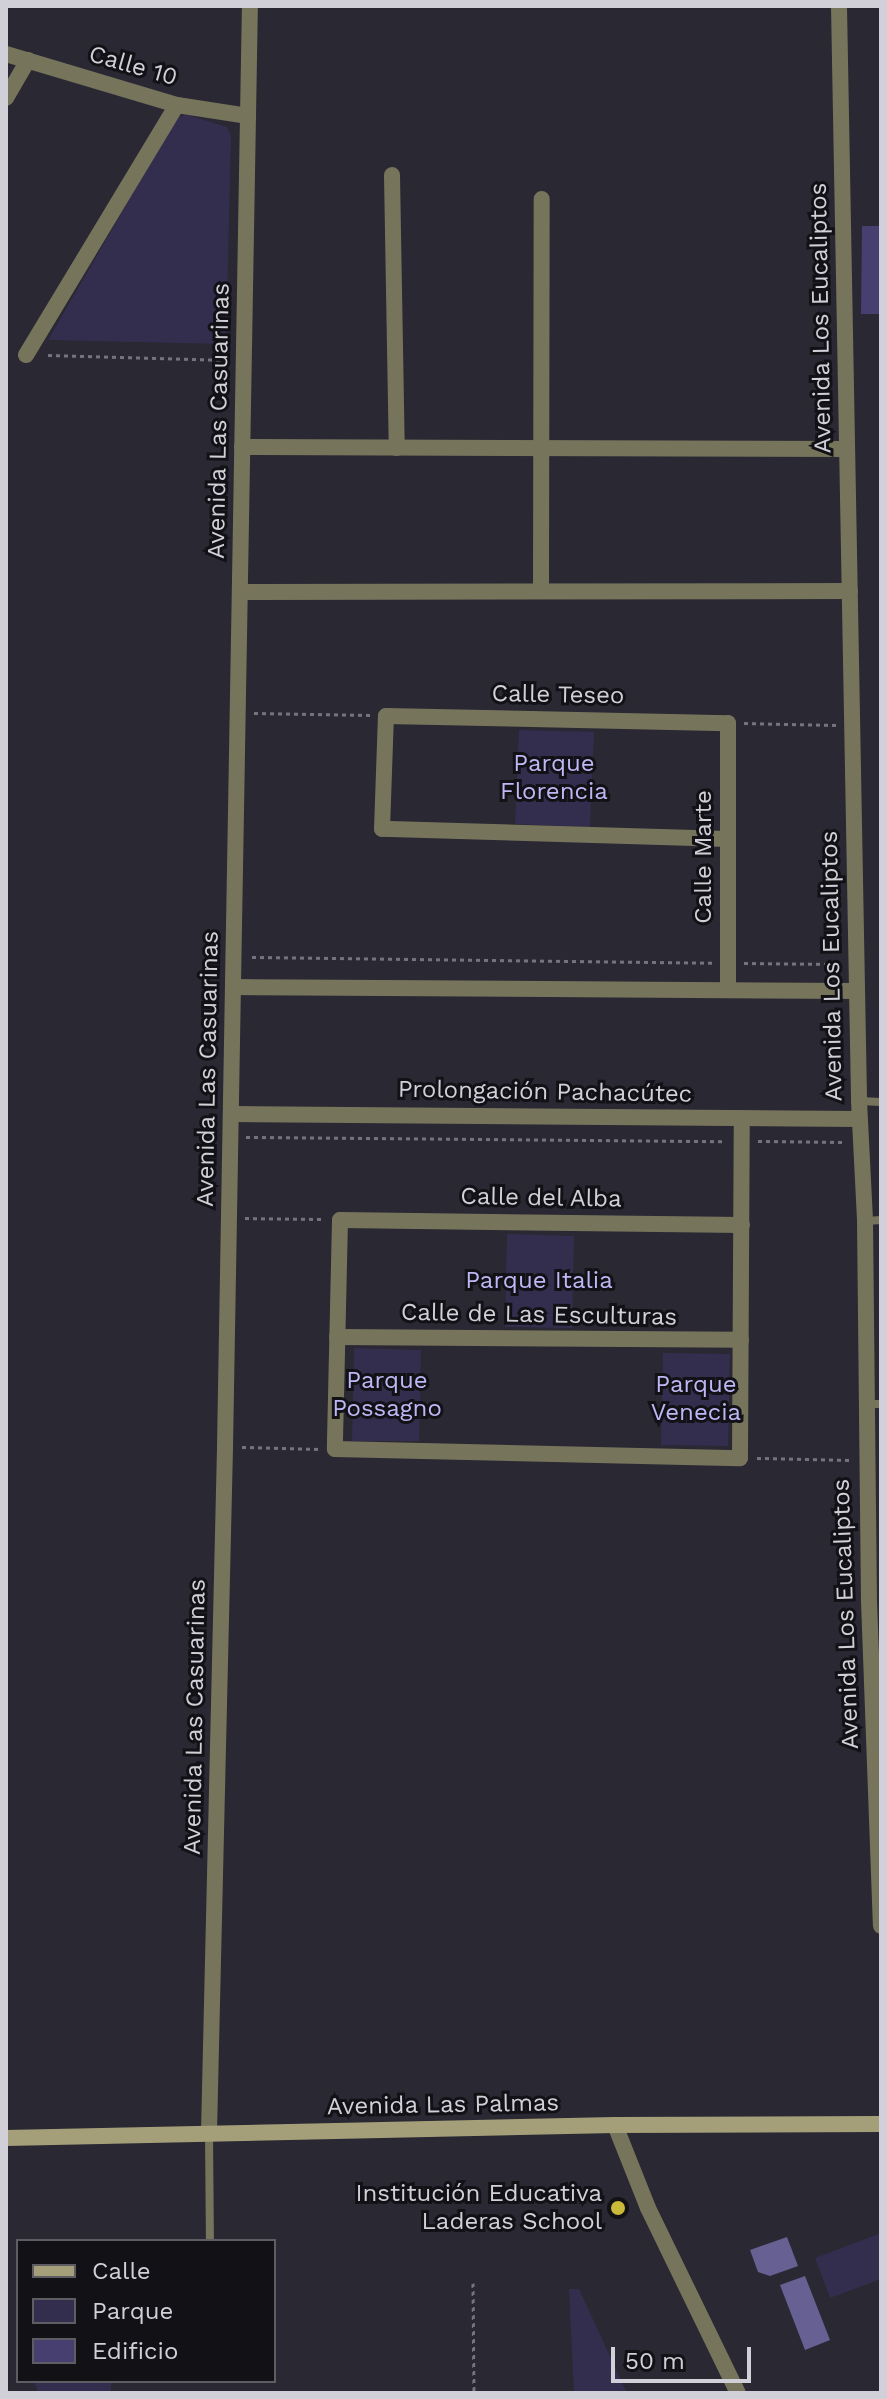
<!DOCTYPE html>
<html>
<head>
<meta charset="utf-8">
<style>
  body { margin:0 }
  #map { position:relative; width:887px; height:2399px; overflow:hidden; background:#292833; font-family:"Work Sans",sans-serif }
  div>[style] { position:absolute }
  .green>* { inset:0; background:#332e4e }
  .water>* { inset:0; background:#676093 }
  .building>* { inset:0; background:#473f70 }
  .path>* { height:3px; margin-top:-1.5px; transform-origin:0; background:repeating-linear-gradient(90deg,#75747e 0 4px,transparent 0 8px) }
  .service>* { height:8px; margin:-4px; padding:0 4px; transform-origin:4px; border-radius:4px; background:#77745c }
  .minor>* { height:16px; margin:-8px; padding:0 8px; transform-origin:8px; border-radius:8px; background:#77745c }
  .secondary>* { height:16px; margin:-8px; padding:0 8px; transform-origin:8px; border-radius:8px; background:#a49f78 }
  .dots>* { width:22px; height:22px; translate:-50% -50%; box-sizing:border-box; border:4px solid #121116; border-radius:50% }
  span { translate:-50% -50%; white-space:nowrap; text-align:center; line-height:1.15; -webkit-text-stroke:6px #121116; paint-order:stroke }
  .street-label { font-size:24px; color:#d1d0d8 }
  .park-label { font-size:24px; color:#beb7f5 }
  .poi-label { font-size:24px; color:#d1d0d8 }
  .right { translate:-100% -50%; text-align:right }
  .frame { position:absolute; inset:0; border:8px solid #d1d0d8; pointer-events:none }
  .legend { position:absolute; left:16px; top:2239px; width:260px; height:144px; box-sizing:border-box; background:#121116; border:2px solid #5e5d64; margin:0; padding:10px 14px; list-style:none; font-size:24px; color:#d1d0d8 }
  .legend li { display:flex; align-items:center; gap:16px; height:40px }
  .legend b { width:40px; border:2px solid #5e5d64 }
  .scale { position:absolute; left:611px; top:2347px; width:140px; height:36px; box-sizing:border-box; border:4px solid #d1d0d8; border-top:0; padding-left:10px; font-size:24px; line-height:28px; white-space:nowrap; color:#d1d0d8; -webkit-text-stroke:6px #121116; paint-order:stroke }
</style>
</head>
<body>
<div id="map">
  <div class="green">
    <i style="clip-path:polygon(185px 114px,227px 127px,231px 136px,226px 344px,48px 340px,176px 119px)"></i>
    <i style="clip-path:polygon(519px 730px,594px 732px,590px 827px,515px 824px)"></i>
    <i style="clip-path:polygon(507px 1234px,574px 1236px,572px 1328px,505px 1327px)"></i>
    <i style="clip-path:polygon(354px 1348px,421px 1350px,419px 1441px,352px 1441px)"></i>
    <i style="clip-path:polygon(663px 1353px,730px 1354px,728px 1446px,661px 1445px)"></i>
    <i style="clip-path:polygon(881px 2233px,881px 2279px,830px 2298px,815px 2258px)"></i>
    <i style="clip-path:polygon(569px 2289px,579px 2289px,627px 2393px,574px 2393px)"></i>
    <i style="clip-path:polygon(34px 2381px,111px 2381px,111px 2393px,38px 2393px)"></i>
  </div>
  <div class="water">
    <i style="clip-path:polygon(787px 2237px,798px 2266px,770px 2276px,758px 2272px,750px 2250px)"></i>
    <i style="clip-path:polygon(805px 2276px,830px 2340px,805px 2350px,780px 2285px)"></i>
  </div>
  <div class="building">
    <i style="clip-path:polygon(862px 226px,881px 226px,881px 314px,861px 314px)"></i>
  </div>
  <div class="path">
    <i style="left:48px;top:355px;width:180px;rotate:1.6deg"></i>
    <i style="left:254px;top:713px;width:117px;rotate:1deg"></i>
    <i style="left:744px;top:723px;width:92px;rotate:1.2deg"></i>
    <i style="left:252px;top:957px;width:461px;rotate:0.7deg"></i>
    <i style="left:744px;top:963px;width:97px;rotate:0.6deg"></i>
    <i style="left:246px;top:1137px;width:477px;rotate:0.5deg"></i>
    <i style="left:758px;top:1141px;width:85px;rotate:0.7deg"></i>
    <i style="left:245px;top:1218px;width:76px;rotate:0.8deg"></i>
    <i style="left:242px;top:1447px;width:77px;rotate:1.5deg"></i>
    <i style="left:757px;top:1458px;width:93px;rotate:1.2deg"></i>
    <i style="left:473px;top:2283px;width:110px;rotate:89.5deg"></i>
  </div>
  <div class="service">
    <i style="left:860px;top:1101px;width:21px;rotate:3deg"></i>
    <i style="left:866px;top:1221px;width:15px;rotate:-4deg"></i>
    <i style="left:868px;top:1404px;width:13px"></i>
    <i style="left:209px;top:2134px;width:107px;rotate:89.5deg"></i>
  </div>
  <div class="minor">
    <i style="left:839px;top:6px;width:1095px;rotate:88.95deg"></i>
    <i style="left:859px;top:1101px;width:120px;rotate:87.1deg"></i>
    <i style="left:865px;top:1221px;width:380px;rotate:89.4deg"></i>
    <i style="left:869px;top:1601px;width:325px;rotate:87.9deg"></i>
    <i style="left:6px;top:54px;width:178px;rotate:16.6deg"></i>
    <i style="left:177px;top:105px;width:72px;rotate:8.8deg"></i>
    <i style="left:6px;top:98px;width:44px;rotate:-59.9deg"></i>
    <i style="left:392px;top:175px;width:273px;rotate:89deg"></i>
    <i style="left:26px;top:355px;width:292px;rotate:-58.9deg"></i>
    <i style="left:242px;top:447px;width:605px;rotate:0.19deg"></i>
    <i style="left:541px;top:591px;width:392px;rotate:-89.9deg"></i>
    <i style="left:240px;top:592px;width:610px;rotate:-0.09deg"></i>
    <i style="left:728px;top:839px;width:346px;rotate:-178.3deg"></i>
    <i style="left:382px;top:829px;width:113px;rotate:-88deg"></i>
    <i style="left:386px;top:716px;width:342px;rotate:1.2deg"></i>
    <i style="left:728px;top:723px;width:267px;rotate:90deg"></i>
    <i style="left:233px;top:987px;width:624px;rotate:0.37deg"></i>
    <i style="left:231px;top:1114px;width:628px;rotate:0.46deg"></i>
    <i style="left:742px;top:1225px;width:402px;rotate:-179.3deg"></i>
    <i style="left:340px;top:1220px;width:229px;rotate:91.3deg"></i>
    <i style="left:335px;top:1449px;width:405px;rotate:1.3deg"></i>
    <i style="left:740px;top:1458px;width:340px;rotate:-89.7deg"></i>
    <i style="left:337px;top:1337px;width:404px;rotate:0.4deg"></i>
    <i style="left:615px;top:2125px;width:89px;rotate:68.3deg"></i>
    <i style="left:648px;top:2208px;width:206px;rotate:64.1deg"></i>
    <i style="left:209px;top:2132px;width:685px;rotate:-88.66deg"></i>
    <i style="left:225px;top:1447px;width:1441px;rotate:-89.01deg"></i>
  </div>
  <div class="secondary">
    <i style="left:6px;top:2138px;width:609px;rotate:-1.22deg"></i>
    <i style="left:615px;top:2125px;width:266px;rotate:-0.2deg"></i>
  </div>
  <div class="dots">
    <i style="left:618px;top:2208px;background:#cbba39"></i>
  </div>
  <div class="street-label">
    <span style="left:133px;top:66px;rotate:16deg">Calle 10</span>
    <span style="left:821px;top:318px;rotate:-91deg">Avenida Los Eucaliptos</span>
    <span style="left:219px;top:421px;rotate:-89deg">Avenida Las Casuarinas</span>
    <span style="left:558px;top:695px;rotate:1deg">Calle Teseo</span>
    <span style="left:704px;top:857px;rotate:-90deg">Calle Marte</span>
    <span style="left:832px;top:966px;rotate:-91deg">Avenida Los Eucaliptos</span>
    <span style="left:208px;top:1069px;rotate:-89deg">Avenida Las Casuarinas</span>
    <span style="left:545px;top:1092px;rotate:1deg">Prolongación Pachacútec</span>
    <span style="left:541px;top:1198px;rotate:1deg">Calle del Alba</span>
    <span style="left:539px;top:1315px;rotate:1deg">Calle de Las Esculturas</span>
    <span style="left:846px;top:1614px;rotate:-92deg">Avenida Los Eucaliptos</span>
    <span style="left:195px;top:1717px;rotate:-89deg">Avenida Las Casuarinas</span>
    <span style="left:443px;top:2105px;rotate:-1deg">Avenida Las Palmas</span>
  </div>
  <div class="park-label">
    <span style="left:554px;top:778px">Parque<br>Florencia</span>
    <span style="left:539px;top:1281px">Parque Italia</span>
    <span style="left:387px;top:1395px">Parque<br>Possagno</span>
    <span style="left:696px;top:1399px">Parque<br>Venecia</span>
  </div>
  <div class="poi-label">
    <span class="right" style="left:602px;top:2208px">Institución Educativa<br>Laderas School</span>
  </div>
  <div class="frame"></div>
  <ul class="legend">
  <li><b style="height:10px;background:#a49f78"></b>Calle</li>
  <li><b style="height:22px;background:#332e4e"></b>Parque</li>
  <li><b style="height:22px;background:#473f70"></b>Edificio</li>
  </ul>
  <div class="scale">50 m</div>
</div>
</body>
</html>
